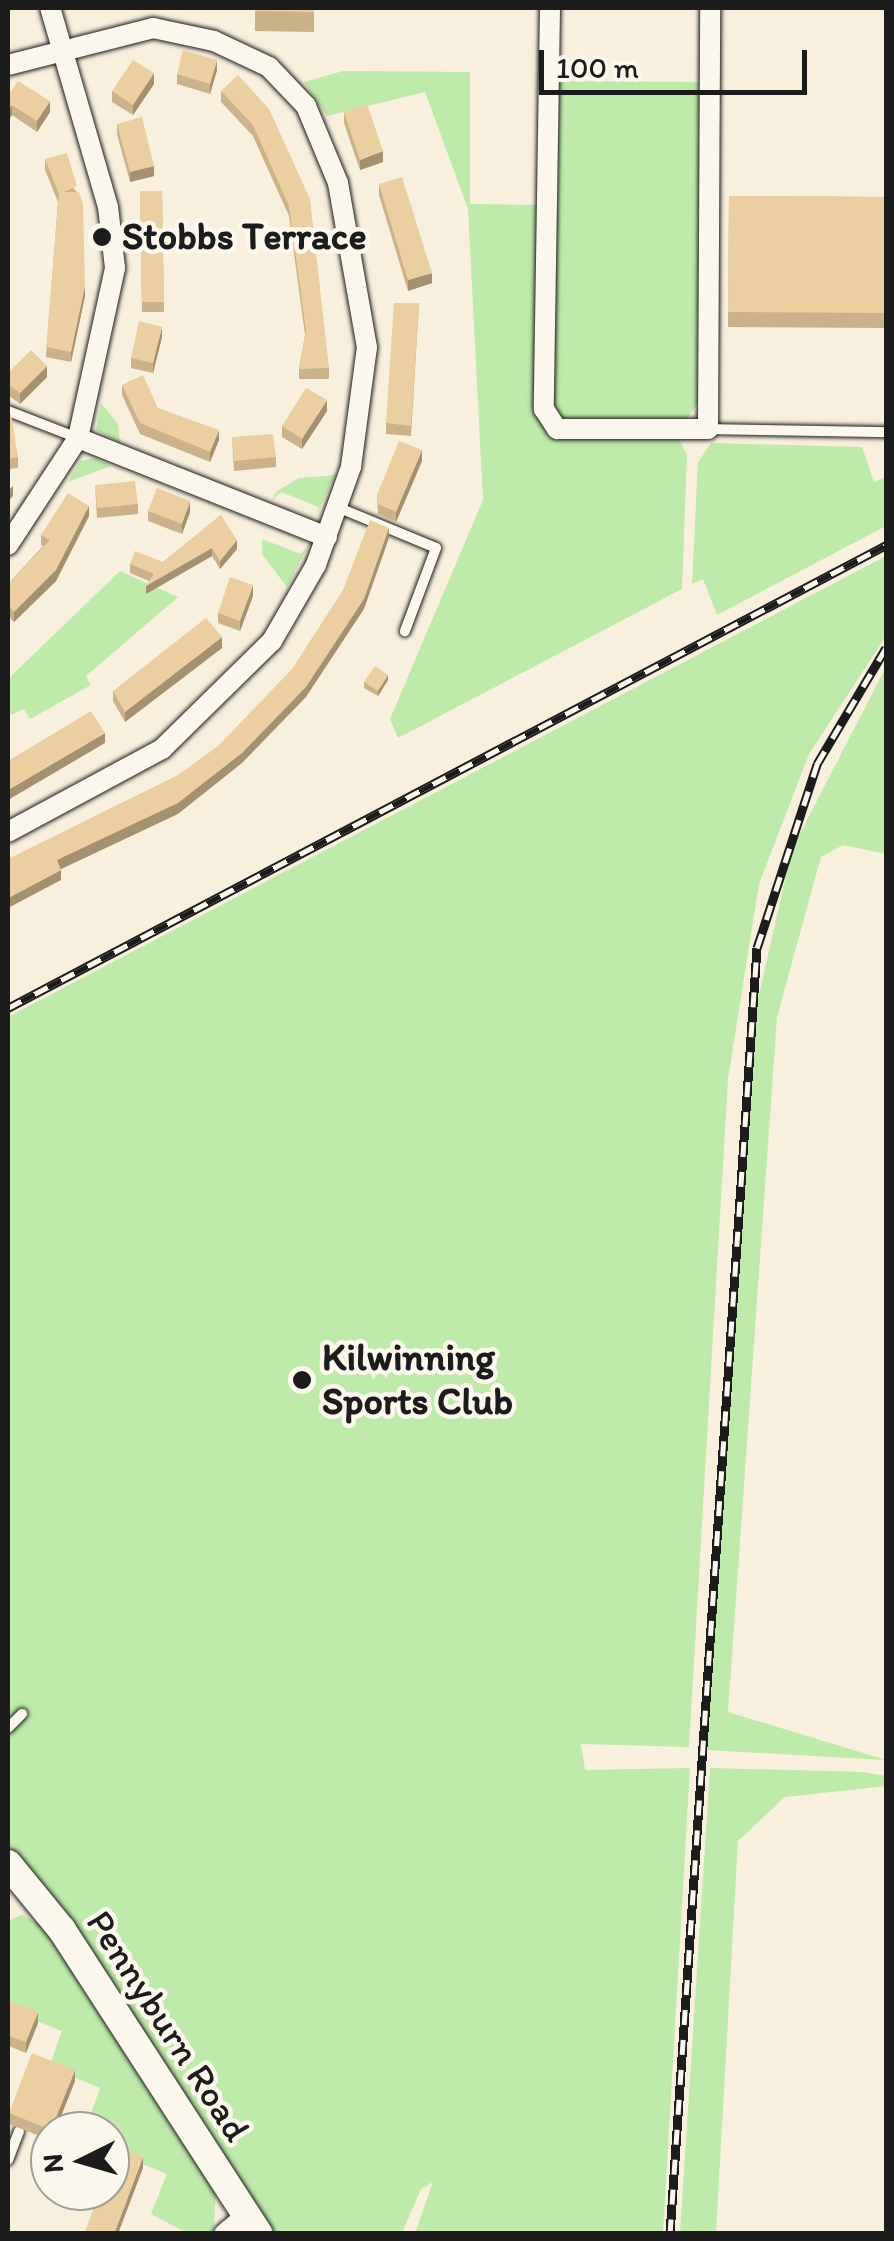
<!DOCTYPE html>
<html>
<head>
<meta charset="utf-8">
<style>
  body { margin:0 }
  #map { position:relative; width:894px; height:2241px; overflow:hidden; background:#f8efdd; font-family:Itim,sans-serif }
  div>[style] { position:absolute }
  .green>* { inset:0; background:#beeba9 }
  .roads { filter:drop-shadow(0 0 2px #1c1c1c) drop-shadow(0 0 2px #1c1c1c) }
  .lane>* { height:10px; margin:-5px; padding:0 5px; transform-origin:5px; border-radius:5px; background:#fbf7ec }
  .street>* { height:20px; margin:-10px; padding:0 10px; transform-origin:10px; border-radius:10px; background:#fbf7ec }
  .secondary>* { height:28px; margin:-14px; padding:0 14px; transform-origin:14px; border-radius:14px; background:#fbf7ec }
  .rail>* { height:9px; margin-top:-4.5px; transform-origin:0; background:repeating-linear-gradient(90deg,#fbf7ec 0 15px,#1c1c1c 0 30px); box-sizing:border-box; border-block:2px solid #1c1c1c }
  .wall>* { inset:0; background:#cbb28a }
  .shaded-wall>* { inset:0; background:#a59170 }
  .building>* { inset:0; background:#eccfa0 }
  .dots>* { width:28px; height:28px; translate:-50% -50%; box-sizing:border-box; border:5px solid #fbf7ec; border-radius:50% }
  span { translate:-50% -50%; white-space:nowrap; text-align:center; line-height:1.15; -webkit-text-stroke:9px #fbf7ec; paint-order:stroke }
  .poi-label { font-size:38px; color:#1c1c1c; font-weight:700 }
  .left { translate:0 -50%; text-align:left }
  .street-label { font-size:38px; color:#1c1c1c }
  .frame { position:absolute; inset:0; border:10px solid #1c1c1c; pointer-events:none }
  .north { position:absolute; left:30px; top:2111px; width:100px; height:100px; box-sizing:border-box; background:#fbf7ec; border:2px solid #a29f99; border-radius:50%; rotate:265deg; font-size:28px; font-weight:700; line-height:40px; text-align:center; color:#1c1c1c }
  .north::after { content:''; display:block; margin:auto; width:35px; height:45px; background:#1c1c1c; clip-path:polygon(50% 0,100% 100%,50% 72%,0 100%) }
  .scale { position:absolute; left:539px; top:50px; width:268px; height:45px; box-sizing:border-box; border:5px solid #1c1c1c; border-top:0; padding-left:12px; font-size:30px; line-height:35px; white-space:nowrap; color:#1c1c1c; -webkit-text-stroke:8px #fbf7ec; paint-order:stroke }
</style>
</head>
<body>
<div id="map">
  <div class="green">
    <i style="clip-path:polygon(343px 71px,470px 72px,470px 204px,541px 205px,539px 412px,556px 435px,679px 439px,687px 455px,682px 589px,398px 738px,390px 719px,483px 500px,468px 209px,425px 92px,327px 116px,304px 82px)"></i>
    <i style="clip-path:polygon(556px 81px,699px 82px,699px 401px,686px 420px,563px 423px,553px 407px)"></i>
    <i style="clip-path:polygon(101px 403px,118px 424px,120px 443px,96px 430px)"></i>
    <i style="clip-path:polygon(711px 443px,862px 447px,874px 482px,886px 477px,886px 526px,717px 615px,703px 579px,692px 584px,698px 462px)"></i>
    <i style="clip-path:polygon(94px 458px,111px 466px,68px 482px,80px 461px)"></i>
    <i style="clip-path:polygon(335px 475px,315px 518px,319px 507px,281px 492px,271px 501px,277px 491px,299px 478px)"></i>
    <i style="clip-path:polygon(262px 525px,262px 539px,301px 554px,309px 544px,287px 587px,262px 554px)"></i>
    <i style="clip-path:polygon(886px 556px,886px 636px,809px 754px,759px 884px,728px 1079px,689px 1747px,581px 1744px,585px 1770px,690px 1768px,663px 2233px,415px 2233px,433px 2182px,421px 2189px,402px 2233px,275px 2233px,142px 2029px,8px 1846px,8px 1017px)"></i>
    <i style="clip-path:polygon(120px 571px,178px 597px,86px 676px,91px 685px,30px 719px,24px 709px,8px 716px,8px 679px)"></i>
    <i style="clip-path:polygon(886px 667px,886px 854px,843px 845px,821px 857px,777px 1017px,728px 1712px,886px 1760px,707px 1750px,756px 1008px,792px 849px)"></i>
    <i style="clip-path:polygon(710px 1768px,862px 1772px,886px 1776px,886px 1786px,785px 1797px,738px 1841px,716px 2233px,680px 2233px)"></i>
    <i style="clip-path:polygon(22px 1915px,45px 1927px,216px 2192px,213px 2233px,187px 2233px,151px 2214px,167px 2174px,110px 2151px,110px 2131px,85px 2131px,100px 2088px,49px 2067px,62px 2031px,8px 2010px,8px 1921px)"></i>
  </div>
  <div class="roads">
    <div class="lane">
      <i style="left:8px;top:411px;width:75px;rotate:21.1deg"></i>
      <i style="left:708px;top:429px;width:178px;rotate:1deg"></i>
      <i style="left:337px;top:507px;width:107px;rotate:22.5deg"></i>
      <i style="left:436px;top:548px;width:89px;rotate:110.5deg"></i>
      <i style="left:8px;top:1728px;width:20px;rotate:-45deg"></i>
      <i style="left:8px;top:2160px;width:31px;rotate:-69deg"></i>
    </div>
    <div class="street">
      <i style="left:550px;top:8px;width:401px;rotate:90.9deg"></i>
      <i style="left:544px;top:409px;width:24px;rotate:57deg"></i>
      <i style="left:557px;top:429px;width:151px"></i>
      <i style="left:708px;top:429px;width:421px;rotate:-89.7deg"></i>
      <i style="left:8px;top:65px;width:150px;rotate:-14.3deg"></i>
      <i style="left:153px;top:28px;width:62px;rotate:12deg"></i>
      <i style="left:214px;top:41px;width:61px;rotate:25.3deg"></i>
      <i style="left:269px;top:67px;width:54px;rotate:46.5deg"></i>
      <i style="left:306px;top:106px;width:83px;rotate:67.4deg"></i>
      <i style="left:338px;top:183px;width:167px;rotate:80deg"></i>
      <i style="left:367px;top:347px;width:121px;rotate:97.6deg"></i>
      <i style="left:351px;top:467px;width:104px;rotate:109.7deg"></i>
      <i style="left:316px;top:565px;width:88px;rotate:120.1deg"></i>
      <i style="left:272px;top:641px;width:154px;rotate:135.5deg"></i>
      <i style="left:162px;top:749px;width:175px;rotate:151.7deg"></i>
      <i style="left:78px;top:438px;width:268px;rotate:21.7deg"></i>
      <i style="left:8px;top:545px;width:128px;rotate:-56.8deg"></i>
      <i style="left:78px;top:438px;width:174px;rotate:-77.7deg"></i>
      <i style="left:115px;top:268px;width:61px;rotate:-96.5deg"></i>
      <i style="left:108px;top:207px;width:207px;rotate:-106.2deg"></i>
      <i style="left:224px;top:2234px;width:30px;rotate:-40deg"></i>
    </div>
    <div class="secondary">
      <i style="left:8px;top:1864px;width:85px;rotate:50.7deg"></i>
      <i style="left:62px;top:1930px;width:362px;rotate:57.1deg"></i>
    </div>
  </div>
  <div class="rail">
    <i style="left:8px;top:1008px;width:993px;rotate:-27.8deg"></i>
    <i style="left:670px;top:2234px;width:1289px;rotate:-86.13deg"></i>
    <i style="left:757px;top:948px;width:194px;rotate:-71.9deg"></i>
    <i style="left:817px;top:764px;width:135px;rotate:-59.3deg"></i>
  </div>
  <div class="wall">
    <i style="clip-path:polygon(255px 8px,314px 8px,314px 32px,255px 31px)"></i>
    <i style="clip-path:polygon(217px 70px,210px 94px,177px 84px,177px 74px)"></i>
    <i style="clip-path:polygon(154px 84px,133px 115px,112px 102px,112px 91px)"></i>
    <i style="clip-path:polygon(8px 90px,50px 112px,37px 132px,12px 115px,8px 121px)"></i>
    <i style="clip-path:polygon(221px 91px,269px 109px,329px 368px,329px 379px,299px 379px,299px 369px,305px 335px,289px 216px,253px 136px,221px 102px)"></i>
    <i style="clip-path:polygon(344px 112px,383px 162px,360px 170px,344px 123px)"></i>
    <i style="clip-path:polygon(117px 124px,154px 176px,130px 182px,117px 134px)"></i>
    <i style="clip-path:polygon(45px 159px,77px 192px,85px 296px,71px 362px,46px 357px,58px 202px,45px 170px)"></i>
    <i style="clip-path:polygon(379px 184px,432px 283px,408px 291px,379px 195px)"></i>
    <i style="clip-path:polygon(140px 191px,162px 191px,164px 312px,142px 312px)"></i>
    <i style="clip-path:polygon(729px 196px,886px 197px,886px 328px,728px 327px)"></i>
    <i style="clip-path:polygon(419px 303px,411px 436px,386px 434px,386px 423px)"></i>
    <i style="clip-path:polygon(162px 337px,153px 373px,131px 368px,131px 358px)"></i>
    <i style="clip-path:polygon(8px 373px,47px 377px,20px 404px,8px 395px)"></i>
    <i style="clip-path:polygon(122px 385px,158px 408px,219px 440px,210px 462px,140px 434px,122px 395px)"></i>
    <i style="clip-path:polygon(327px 411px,302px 449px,282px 437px,282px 426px)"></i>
    <i style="clip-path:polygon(8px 415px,18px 457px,18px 468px,8px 469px)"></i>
    <i style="clip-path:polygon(232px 437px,276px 457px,276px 467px,234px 471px)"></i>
    <i style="clip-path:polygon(422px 461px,396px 522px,378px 514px,377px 495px)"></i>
    <i style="clip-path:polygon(95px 485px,138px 504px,138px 514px,97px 518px)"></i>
    <i style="clip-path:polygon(148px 511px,190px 512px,182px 534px,148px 521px)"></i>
    <i style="clip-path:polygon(221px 515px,237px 549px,220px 569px,212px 556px,146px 594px,149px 581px,130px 573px,130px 564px,163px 562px)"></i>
    <i style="clip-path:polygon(89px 516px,56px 581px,14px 622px,8px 616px,8px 584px,43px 546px,41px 545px,41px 535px)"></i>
    <i style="clip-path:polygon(253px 596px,240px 631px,218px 623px,218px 613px)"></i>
    <i style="clip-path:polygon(222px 648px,125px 722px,113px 701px,113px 691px)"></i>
    <i style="clip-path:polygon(388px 680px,378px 696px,364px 688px,364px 682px)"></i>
    <i style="clip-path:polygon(8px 2001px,38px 2023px,26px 2053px,9px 2046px,8px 2050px)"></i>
    <i style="clip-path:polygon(75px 2081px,55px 2131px,50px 2131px,50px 2140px,9px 2124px,9px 2113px)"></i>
  </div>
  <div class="shaded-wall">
    <i style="clip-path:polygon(217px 60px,217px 70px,210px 94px,210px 84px)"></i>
    <i style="clip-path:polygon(154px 73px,154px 84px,133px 115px,133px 105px)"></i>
    <i style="clip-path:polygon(50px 101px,50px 112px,37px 132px,37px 121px)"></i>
    <i style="clip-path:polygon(12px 105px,12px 115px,8px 121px,8px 111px)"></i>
    <i style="clip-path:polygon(383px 151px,383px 162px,360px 170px,360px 160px)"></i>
    <i style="clip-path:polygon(154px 166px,154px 176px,130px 182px,130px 172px)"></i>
    <i style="clip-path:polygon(432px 273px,432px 283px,408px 291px,408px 280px)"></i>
    <i style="clip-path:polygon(85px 286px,85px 296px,71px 362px,71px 352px)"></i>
    <i style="clip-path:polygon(162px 327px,162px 337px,153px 373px,153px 363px)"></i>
    <i style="clip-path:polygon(47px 366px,47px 377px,20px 404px,20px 393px)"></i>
    <i style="clip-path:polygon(327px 400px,327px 411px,302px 449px,302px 439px)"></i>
    <i style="clip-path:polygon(219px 430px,219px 440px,210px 462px,210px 452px)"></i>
    <i style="clip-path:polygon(422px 450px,422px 461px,396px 522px,396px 512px)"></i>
    <i style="clip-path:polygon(13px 486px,13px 496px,8px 501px,8px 491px)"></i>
    <i style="clip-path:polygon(190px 501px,190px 512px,182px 534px,182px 524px)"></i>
    <i style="clip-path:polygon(89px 506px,89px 516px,56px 581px,14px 622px,14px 612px)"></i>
    <i style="clip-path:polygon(389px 528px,389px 538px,364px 609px,306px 697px,242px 763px,178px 814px,57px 871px,57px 860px,242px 753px)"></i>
    <i style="clip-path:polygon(237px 540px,237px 549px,220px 569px,220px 561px)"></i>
    <i style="clip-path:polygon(212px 548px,212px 556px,146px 594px,146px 586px)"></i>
    <i style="clip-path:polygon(253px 585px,253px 596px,240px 631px,240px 621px)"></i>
    <i style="clip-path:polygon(222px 637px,222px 648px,125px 722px,125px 712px)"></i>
    <i style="clip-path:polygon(388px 675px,388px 680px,378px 696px,378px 691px)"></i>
    <i style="clip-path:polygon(105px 733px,105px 743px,8px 800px,8px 790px)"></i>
    <i style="clip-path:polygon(61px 870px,61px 880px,8px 908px,8px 898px)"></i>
    <i style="clip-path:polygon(38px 2012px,38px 2023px,26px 2053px,26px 2042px)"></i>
    <i style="clip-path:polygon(75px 2070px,75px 2081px,55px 2131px,51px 2131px)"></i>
    <i style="clip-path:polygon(143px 2157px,143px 2168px,118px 2234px,114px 2234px)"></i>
  </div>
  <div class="building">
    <i style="clip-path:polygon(255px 8px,314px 8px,314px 12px,255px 11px)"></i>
    <i style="clip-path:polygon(183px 50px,217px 60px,210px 84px,177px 74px)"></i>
    <i style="clip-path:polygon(133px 60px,154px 73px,133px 105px,112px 91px)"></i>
    <i style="clip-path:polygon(238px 75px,269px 109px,310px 199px,329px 368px,299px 369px,306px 331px,289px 206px,253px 125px,221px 91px)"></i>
    <i style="clip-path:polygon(18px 81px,50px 101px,37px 121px,12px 105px,8px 111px,8px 90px,11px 92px)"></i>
    <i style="clip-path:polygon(367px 104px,383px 151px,360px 160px,344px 112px)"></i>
    <i style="clip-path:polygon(142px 117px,154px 166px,130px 172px,117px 124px)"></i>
    <i style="clip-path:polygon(67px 153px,77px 186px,64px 192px,79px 192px,83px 204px,85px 286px,71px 352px,46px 347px,59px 194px,45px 159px)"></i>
    <i style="clip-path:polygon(402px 177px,432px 273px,408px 280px,379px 184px)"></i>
    <i style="clip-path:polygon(140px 191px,162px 191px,164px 302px,142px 302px)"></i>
    <i style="clip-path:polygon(729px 196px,886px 197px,886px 313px,728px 312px)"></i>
    <i style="clip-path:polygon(394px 303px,419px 303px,411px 426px,386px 423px)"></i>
    <i style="clip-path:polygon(139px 321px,162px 327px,153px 363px,131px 358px)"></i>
    <i style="clip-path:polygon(31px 350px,47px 366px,20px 393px,8px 384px,8px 373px)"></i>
    <i style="clip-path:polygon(143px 375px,158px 408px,219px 430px,210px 452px,140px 423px,122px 385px)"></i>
    <i style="clip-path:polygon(306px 388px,327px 400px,302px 439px,282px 426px)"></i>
    <i style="clip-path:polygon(11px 414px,18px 457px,8px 459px,8px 415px)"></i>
    <i style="clip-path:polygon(273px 434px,276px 457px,234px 461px,232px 437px)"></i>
    <i style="clip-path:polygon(399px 441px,422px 450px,396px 512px,378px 504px,377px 495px)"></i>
    <i style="clip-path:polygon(135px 481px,138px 504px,97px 508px,95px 485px)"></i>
    <i style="clip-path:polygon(157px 488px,190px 501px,182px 524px,148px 511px)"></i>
    <i style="clip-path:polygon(68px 493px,89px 506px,56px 570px,14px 612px,8px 605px,8px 584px,50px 540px,41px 535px)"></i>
    <i style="clip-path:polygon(221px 515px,237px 540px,220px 561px,212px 548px,146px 586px,154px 574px,130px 564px,135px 551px,163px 562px)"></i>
    <i style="clip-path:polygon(370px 520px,389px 528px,364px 599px,306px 687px,242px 753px,178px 803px,57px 860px,61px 870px,8px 898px,8px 859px,178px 775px,218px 746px,292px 669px,343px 590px)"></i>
    <i style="clip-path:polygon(230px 577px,253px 585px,240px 621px,218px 613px)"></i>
    <i style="clip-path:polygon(206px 618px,222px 637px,125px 712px,113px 691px)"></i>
    <i style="clip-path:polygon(375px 666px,388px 675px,378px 691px,364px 682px)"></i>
    <i style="clip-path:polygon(91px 711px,105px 733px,8px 790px,8px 761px)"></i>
    <i style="clip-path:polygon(8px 2001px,38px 2012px,26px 2042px,9px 2036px,8px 2040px)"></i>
    <i style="clip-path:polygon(32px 2053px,75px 2070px,51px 2130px,9px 2113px)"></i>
    <i style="clip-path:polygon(118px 2147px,143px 2157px,114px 2234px,84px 2234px,100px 2191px,110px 2191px,110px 2167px)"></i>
  </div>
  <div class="dots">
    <i style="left:102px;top:237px;background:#1c1c1c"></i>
    <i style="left:302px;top:1380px;background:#1c1c1c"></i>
  </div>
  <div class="poi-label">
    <span class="left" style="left:122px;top:237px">Stobbs Terrace</span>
    <span class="left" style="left:322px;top:1380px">Kilwinning<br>Sports Club</span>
  </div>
  <div class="street-label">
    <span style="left:168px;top:2026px;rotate:57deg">Pennyburn Road</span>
  </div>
  <div class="frame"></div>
  <div class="north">N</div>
  <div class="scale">100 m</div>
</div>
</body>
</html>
